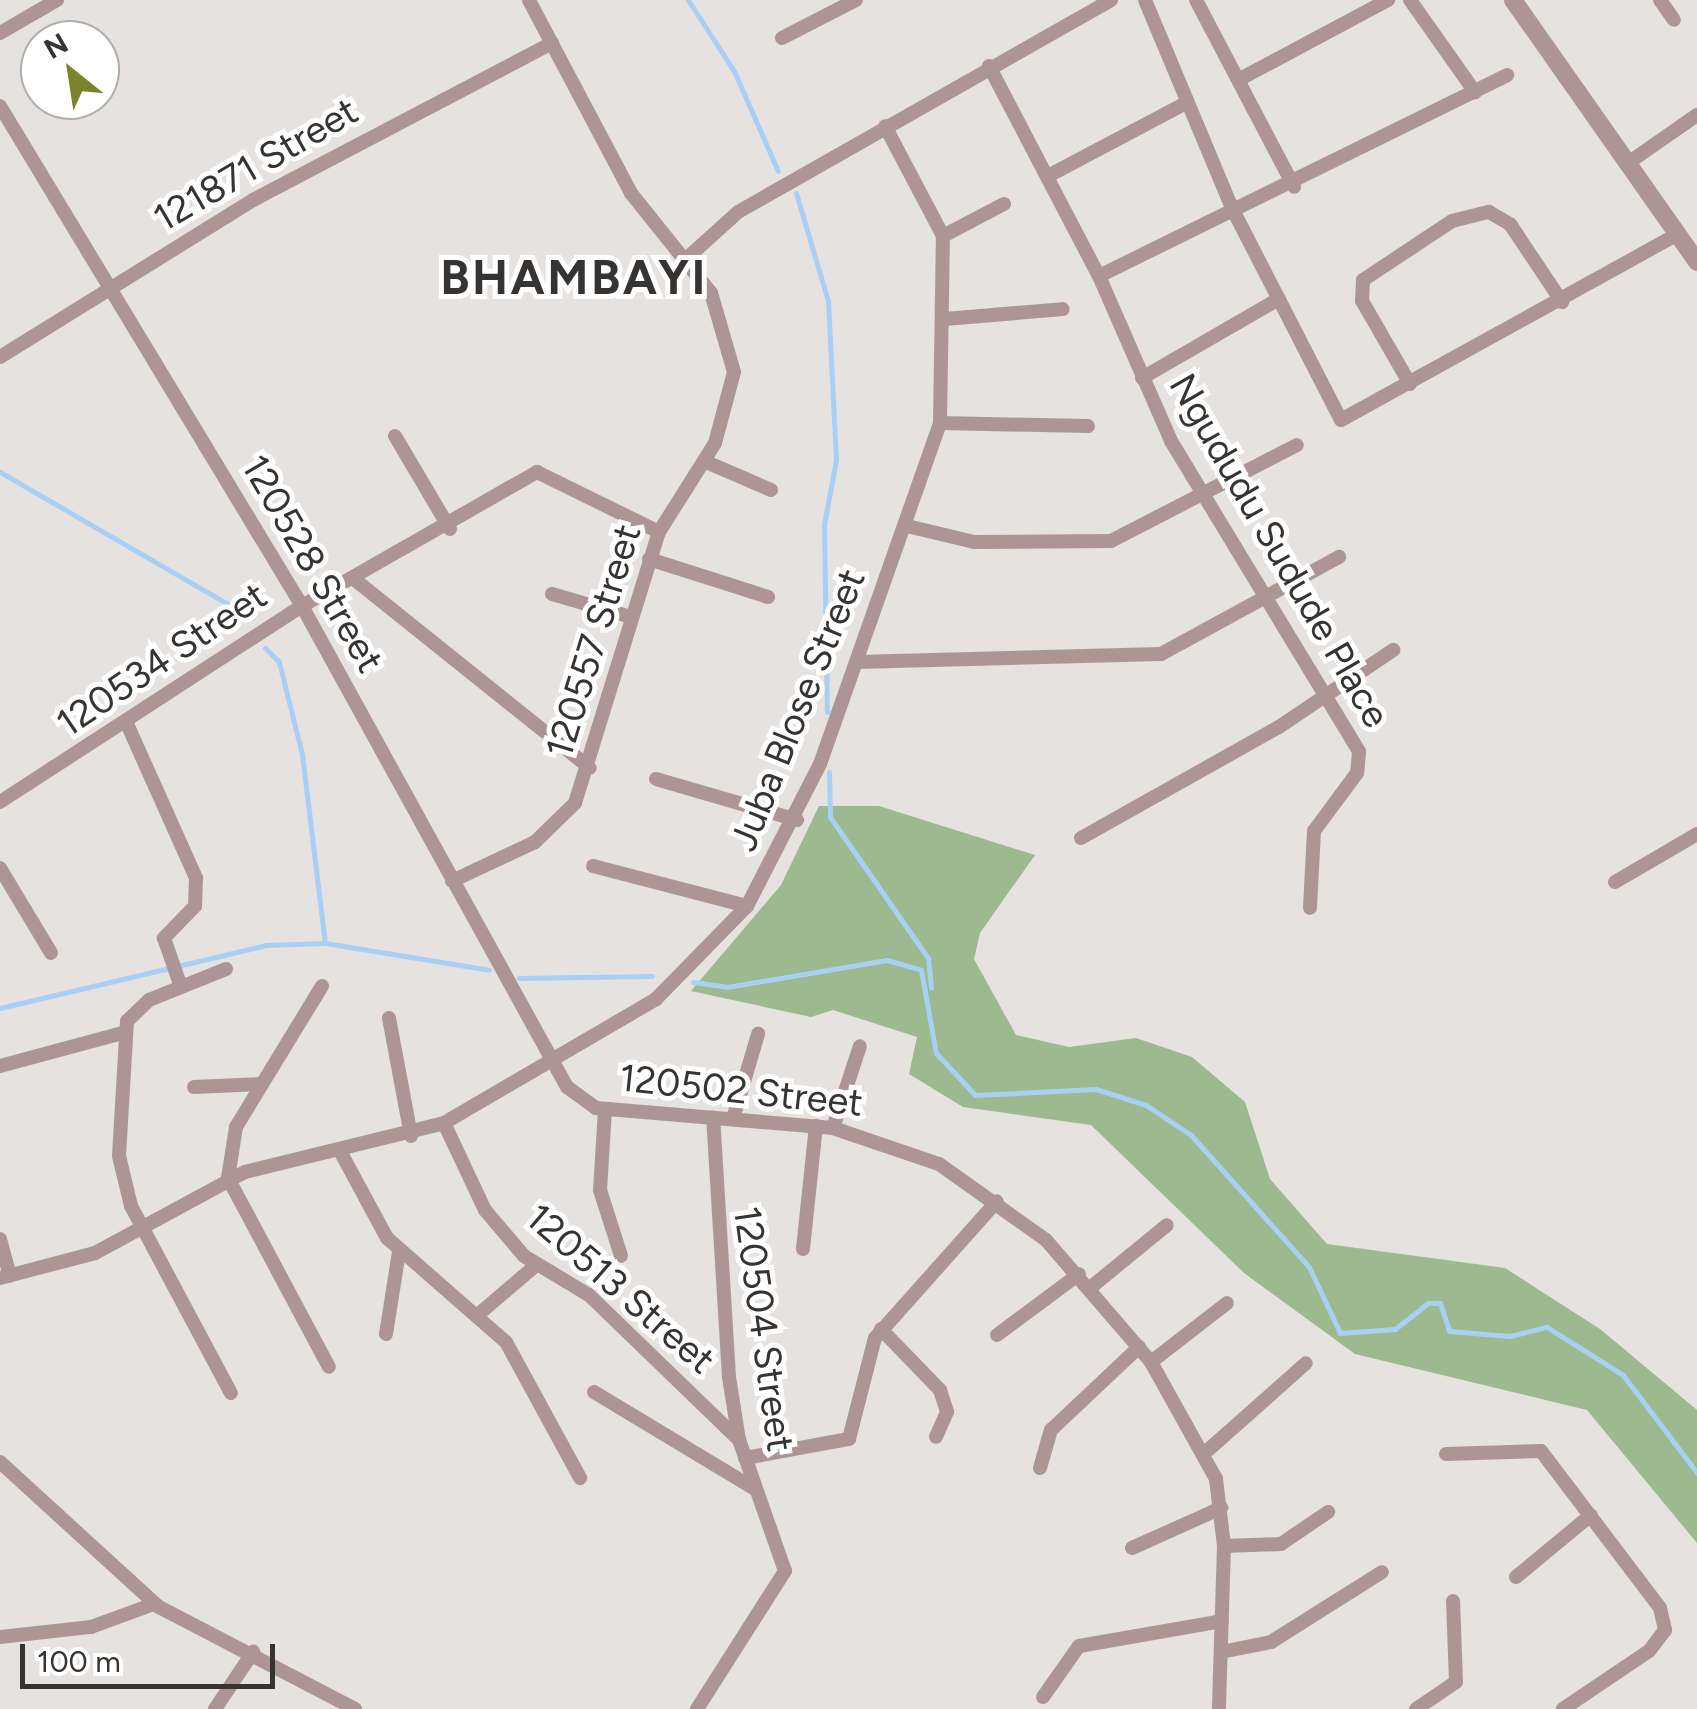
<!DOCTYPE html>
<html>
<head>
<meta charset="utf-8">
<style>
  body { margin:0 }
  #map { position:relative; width:1697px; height:1709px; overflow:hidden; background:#e5e2df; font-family:Figtree,sans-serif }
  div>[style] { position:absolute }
  .forest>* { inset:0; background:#9db98f }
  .stream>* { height:5px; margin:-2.5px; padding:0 2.5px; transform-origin:2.5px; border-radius:2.5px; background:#a9d0f4 }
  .minor>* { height:14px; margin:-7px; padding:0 7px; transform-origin:7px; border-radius:7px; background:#ae9595 }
  .tertiary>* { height:18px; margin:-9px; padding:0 9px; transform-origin:9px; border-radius:9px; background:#ae9595 }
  span { translate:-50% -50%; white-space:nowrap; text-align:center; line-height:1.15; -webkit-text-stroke:10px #fff; paint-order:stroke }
  .street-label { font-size:38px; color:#353433 }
  .district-label { font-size:48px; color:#353433; font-weight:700; letter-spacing:2.5px }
  .north { position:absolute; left:20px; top:20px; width:100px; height:100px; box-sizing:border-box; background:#fff; border:2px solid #aeaead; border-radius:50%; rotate:330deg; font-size:28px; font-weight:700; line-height:40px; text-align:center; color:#353433 }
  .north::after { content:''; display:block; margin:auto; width:35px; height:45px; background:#7c822d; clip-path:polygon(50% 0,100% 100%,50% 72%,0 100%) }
  .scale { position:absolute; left:20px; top:1644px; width:255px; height:45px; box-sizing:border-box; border:5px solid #353433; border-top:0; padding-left:12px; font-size:30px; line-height:35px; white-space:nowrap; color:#353433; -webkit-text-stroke:8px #fff; paint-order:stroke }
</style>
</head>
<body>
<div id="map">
  <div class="forest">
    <i style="clip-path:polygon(819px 806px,879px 806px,1035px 855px,980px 933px,974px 959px,1016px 1035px,1069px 1047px,1136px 1038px,1192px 1057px,1245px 1102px,1270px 1179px,1327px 1244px,1505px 1268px,1600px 1329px,1697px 1410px,1697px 1543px,1587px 1410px,1355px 1354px,1244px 1273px,1091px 1125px,963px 1107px,909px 1074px,917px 1037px,833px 1010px,811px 1017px,691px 991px,781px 885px)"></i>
  </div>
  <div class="stream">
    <i style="left:688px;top:0;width:85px;rotate:57.1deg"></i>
    <i style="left:734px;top:71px;width:109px;rotate:66.3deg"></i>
    <i style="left:796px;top:193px;width:113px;rotate:73.5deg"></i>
    <i style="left:828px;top:301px;width:159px;rotate:87.1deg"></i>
    <i style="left:836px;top:460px;width:66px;rotate:100.5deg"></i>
    <i style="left:824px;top:525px;width:187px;rotate:89.1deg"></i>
    <i style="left:0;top:472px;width:291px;rotate:30.1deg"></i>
    <i style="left:265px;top:648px;width:20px;rotate:45deg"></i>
    <i style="left:279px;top:662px;width:95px;rotate:76deg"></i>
    <i style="left:302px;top:754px;width:190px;rotate:83.1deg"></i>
    <i style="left:829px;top:772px;width:45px;rotate:88.7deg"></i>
    <i style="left:830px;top:817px;width:172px;rotate:55.2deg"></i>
    <i style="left:928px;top:958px;width:30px;rotate:84deg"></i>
    <i style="left:519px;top:978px;width:133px;rotate:-0.9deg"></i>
    <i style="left:693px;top:982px;width:34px;rotate:8deg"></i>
    <i style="left:727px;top:987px;width:162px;rotate:-9.6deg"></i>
    <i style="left:887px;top:960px;width:35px;rotate:16deg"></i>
    <i style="left:921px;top:970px;width:84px;rotate:79.8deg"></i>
    <i style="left:936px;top:1053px;width:57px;rotate:47.1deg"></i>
    <i style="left:975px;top:1095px;width:121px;rotate:-2.8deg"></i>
    <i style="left:1096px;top:1089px;width:52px;rotate:17.7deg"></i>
    <i style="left:1146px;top:1105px;width:54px;rotate:33.7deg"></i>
    <i style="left:1191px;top:1135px;width:177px;rotate:48.2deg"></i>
    <i style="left:1309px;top:1267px;width:73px;rotate:64.8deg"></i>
    <i style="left:1340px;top:1333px;width:55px;rotate:-4.2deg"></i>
    <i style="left:1395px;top:1329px;width:42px;rotate:-38.2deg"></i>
    <i style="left:1428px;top:1303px;width:12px"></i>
    <i style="left:1440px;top:1303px;width:29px;rotate:72deg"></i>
    <i style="left:1449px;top:1331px;width:61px;rotate:4.7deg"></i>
    <i style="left:1510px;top:1336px;width:38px;rotate:-14deg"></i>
    <i style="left:1547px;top:1327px;width:90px;rotate:32.3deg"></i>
    <i style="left:1623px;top:1375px;width:123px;rotate:52.9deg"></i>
    <i style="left:0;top:1008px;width:273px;rotate:-13.3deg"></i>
    <i style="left:266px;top:945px;width:59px;rotate:-1.9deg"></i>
    <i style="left:325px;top:943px;width:166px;rotate:9.3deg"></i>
  </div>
  <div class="minor">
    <i style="left:1145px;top:0;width:228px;rotate:67.3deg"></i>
    <i style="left:1233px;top:210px;width:236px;rotate:62.8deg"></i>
    <i style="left:1341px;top:420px;width:385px;rotate:-28.9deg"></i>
    <i style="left:1196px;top:0;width:211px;rotate:62.3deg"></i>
    <i style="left:1410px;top:0;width:113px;rotate:54.8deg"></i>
    <i style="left:1660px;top:0;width:24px;rotate:55deg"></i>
    <i style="left:0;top:33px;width:66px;rotate:-30.1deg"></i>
    <i style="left:782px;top:38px;width:83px;rotate:-27.2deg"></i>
    <i style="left:989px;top:66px;width:237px;rotate:62.4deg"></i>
    <i style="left:1099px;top:276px;width:180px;rotate:66.4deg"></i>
    <i style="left:1171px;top:441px;width:363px;rotate:58.8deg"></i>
    <i style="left:1359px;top:752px;width:21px;rotate:95deg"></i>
    <i style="left:1357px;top:773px;width:72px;rotate:126.6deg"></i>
    <i style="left:1314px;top:831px;width:77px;rotate:93deg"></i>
    <i style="left:1240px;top:79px;width:168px;rotate:-28.1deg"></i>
    <i style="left:0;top:106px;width:584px;rotate:58.87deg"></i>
    <i style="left:302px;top:606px;width:549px;rotate:61.15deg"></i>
    <i style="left:567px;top:1087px;width:36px;rotate:36deg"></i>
    <i style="left:596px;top:1108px;width:238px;rotate:4.8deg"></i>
    <i style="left:833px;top:1128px;width:112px;rotate:18.8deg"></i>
    <i style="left:939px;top:1164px;width:131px;rotate:35.4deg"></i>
    <i style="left:1046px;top:1240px;width:161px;rotate:49.3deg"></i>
    <i style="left:1151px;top:1362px;width:134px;rotate:60.9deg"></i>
    <i style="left:1216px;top:1479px;width:67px;rotate:83.2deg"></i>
    <i style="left:1224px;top:1546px;width:163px;rotate:91.8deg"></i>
    <i style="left:1628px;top:163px;width:84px;rotate:-34.8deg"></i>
    <i style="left:1048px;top:176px;width:158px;rotate:-27.9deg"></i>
    <i style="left:943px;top:236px;width:69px;rotate:-27.7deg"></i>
    <i style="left:686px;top:259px;width:70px;rotate:-42.1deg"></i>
    <i style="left:738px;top:212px;width:429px;rotate:-29.6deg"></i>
    <i style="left:1099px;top:276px;width:455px;rotate:-26.2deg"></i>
    <i style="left:945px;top:319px;width:118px;rotate:-4.8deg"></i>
    <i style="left:0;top:357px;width:298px;rotate:-31.8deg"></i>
    <i style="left:253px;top:200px;width:338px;rotate:-27.7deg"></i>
    <i style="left:1142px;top:378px;width:158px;rotate:-30deg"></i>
    <i style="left:1410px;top:384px;width:96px;rotate:-120deg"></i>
    <i style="left:1362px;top:301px;width:21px;rotate:-87deg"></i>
    <i style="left:1363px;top:280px;width:107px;rotate:-33.5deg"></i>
    <i style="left:1452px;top:221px;width:38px;rotate:-14deg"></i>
    <i style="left:1489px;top:212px;width:24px;rotate:30deg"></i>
    <i style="left:1510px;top:224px;width:94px;rotate:56.3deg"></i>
    <i style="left:940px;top:423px;width:148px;rotate:1.2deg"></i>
    <i style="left:395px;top:436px;width:108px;rotate:59.4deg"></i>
    <i style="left:704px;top:461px;width:73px;rotate:23.4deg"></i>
    <i style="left:907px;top:526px;width:69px;rotate:13.4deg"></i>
    <i style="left:974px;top:542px;width:137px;rotate:-0.4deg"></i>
    <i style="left:1111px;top:541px;width:209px;rotate:-27.3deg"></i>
    <i style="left:649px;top:559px;width:125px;rotate:17.7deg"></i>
    <i style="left:354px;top:579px;width:302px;rotate:38.7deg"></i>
    <i style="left:552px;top:594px;width:82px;rotate:16.2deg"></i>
    <i style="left:857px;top:662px;width:304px;rotate:-1.5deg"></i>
    <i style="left:1161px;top:654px;width:203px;rotate:-28.6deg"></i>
    <i style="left:128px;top:726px;width:167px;rotate:65.9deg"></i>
    <i style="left:196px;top:878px;width:28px;rotate:92deg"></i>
    <i style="left:195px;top:906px;width:45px;rotate:134.1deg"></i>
    <i style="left:164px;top:938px;width:52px;rotate:70.9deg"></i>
    <i style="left:656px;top:779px;width:147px;rotate:16.2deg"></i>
    <i style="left:0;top:802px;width:360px;rotate:-33deg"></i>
    <i style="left:302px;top:606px;width:271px;rotate:-29.7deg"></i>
    <i style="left:537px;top:472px;width:136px;rotate:26.2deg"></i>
    <i style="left:1081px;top:838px;width:227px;rotate:-29.3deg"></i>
    <i style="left:1279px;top:727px;width:138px;rotate:-34deg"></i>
    <i style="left:593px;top:866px;width:159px;rotate:14.6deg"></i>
    <i style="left:0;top:868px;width:99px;rotate:59deg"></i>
    <i style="left:452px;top:881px;width:92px;rotate:-25.2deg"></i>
    <i style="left:535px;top:842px;width:56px;rotate:-44.3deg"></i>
    <i style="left:575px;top:803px;width:284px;rotate:-72.8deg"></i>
    <i style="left:659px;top:532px;width:105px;rotate:-57.8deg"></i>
    <i style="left:715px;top:443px;width:73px;rotate:-75deg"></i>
    <i style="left:734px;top:372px;width:82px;rotate:-106.2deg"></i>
    <i style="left:711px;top:293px;width:128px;rotate:-128.7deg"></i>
    <i style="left:631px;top:193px;width:218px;rotate:-117.9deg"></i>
    <i style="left:1615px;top:882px;width:95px;rotate:-30.3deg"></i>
    <i style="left:226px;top:969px;width:83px;rotate:158.1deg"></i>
    <i style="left:149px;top:1000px;width:30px;rotate:136deg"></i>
    <i style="left:127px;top:1021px;width:135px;rotate:93.4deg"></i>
    <i style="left:119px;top:1156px;width:51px;rotate:76.5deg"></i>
    <i style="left:131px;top:1206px;width:212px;rotate:61.9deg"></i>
    <i style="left:322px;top:986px;width:165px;rotate:121.4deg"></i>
    <i style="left:236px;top:1127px;width:52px;rotate:98.9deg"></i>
    <i style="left:228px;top:1178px;width:214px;rotate:61.9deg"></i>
    <i style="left:389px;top:1018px;width:120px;rotate:79.4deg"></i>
    <i style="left:0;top:1066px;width:126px;rotate:-15.1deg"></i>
    <i style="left:194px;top:1087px;width:68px;rotate:-2.5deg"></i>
    <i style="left:605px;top:1109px;width:81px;rotate:93.5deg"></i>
    <i style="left:600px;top:1190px;width:69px;rotate:72.3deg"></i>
    <i style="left:733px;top:1119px;width:89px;rotate:-73.6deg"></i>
    <i style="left:444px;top:1123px;width:96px;rotate:64.8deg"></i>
    <i style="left:485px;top:1210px;width:60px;rotate:49.7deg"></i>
    <i style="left:524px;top:1256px;width:76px;rotate:31deg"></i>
    <i style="left:589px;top:1295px;width:209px;rotate:44deg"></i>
    <i style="left:833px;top:1128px;width:86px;rotate:-71.8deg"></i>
    <i style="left:340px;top:1151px;width:99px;rotate:61.6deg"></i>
    <i style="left:387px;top:1238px;width:158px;rotate:41.2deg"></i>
    <i style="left:506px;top:1342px;width:155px;rotate:61.4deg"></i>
    <i style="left:0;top:1239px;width:38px;rotate:75deg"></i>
    <i style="left:803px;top:1249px;width:124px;rotate:-84deg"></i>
    <i style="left:0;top:1278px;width:98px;rotate:-14.7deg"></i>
    <i style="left:95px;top:1253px;width:170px;rotate:-28.4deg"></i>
    <i style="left:245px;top:1172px;width:205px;rotate:-13.8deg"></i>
    <i style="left:444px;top:1123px;width:246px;rotate:-30.3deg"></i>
    <i style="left:656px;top:999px;width:130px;rotate:-45.6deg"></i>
    <i style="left:747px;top:906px;width:160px;rotate:-62.8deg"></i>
    <i style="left:820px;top:764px;width:361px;rotate:-70.6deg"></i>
    <i style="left:940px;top:423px;width:187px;rotate:-89.1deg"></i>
    <i style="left:943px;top:236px;width:124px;rotate:-117.8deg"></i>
    <i style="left:1090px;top:1288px;width:99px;rotate:-39.3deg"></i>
    <i style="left:480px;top:1313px;width:72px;rotate:-40.5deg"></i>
    <i style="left:881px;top:1329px;width:85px;rotate:46deg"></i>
    <i style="left:940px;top:1390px;width:23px;rotate:72deg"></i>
    <i style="left:947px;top:1412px;width:27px;rotate:114deg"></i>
    <i style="left:386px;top:1334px;width:83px;rotate:-81deg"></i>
    <i style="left:997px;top:1335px;width:102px;rotate:-36.6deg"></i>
    <i style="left:1151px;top:1362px;width:96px;rotate:-37.8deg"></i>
    <i style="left:594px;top:1392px;width:188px;rotate:31.1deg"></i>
    <i style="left:1207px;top:1451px;width:132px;rotate:-41.6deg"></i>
    <i style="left:1446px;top:1454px;width:95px;rotate:-1.8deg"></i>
    <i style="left:1541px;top:1451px;width:197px;rotate:52.8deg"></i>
    <i style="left:1660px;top:1608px;width:23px;rotate:77deg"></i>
    <i style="left:1665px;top:1630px;width:26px;rotate:127deg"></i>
    <i style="left:1649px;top:1651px;width:104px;rotate:146deg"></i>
    <i style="left:745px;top:1458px;width:106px;rotate:-10.4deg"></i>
    <i style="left:849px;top:1439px;width:104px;rotate:-75.6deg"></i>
    <i style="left:875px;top:1338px;width:183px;rotate:-48.3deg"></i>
    <i style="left:0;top:1462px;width:215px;rotate:42.4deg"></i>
    <i style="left:159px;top:1607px;width:221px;rotate:27.5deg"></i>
    <i style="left:1040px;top:1468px;width:40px;rotate:-74deg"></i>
    <i style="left:1051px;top:1430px;width:121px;rotate:-43.3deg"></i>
    <i style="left:1224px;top:1546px;width:57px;rotate:-2deg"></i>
    <i style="left:1281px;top:1544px;width:57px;rotate:-34.2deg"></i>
    <i style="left:1132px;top:1548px;width:98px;rotate:-24.2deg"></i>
    <i style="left:1516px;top:1577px;width:97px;rotate:-39.6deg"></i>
    <i style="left:0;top:1637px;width:92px;rotate:-6.3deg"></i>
    <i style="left:91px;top:1627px;width:67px;rotate:-20.1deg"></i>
    <i style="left:1221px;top:1652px;width:51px;rotate:-11.3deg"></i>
    <i style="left:1271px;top:1642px;width:131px;rotate:-32.2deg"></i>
    <i style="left:1043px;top:1697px;width:62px;rotate:-54.8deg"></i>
    <i style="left:1079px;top:1646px;width:145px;rotate:-9.9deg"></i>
    <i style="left:215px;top:1709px;width:69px;rotate:-56.3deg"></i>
    <i style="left:697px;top:1709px;width:164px;rotate:-57.5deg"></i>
    <i style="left:785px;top:1571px;width:139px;rotate:-109.3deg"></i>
    <i style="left:739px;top:1440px;width:64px;rotate:-99deg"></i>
    <i style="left:729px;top:1377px;width:260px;rotate:-93.5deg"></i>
    <i style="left:1416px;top:1709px;width:48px;rotate:-34deg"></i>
    <i style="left:1456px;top:1682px;width:81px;rotate:-92.1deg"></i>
  </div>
  <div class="tertiary">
    <i style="left:1513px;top:0;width:320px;rotate:54.9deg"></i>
  </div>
  <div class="street-label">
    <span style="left:256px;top:165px;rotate:-30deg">121871 Street</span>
    <span style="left:1279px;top:551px;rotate:60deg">Ngududu Sudude Place</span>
    <span style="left:312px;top:564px;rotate:60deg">120528 Street</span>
    <span style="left:594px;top:641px;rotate:-73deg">120557 Street</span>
    <span style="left:162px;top:660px;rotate:-34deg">120534 Street</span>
    <span style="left:798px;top:710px;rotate:-68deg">Juba Blose Street</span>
    <span style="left:741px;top:1091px;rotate:6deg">120502 Street</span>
    <span style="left:620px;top:1289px;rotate:41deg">120513 Street</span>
    <span style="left:763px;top:1329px;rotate:82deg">120504 Street</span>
  </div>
  <div class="district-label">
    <span style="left:574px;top:278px">BHAMBAYI</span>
  </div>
  <div class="north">N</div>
  <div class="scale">100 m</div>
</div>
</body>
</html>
